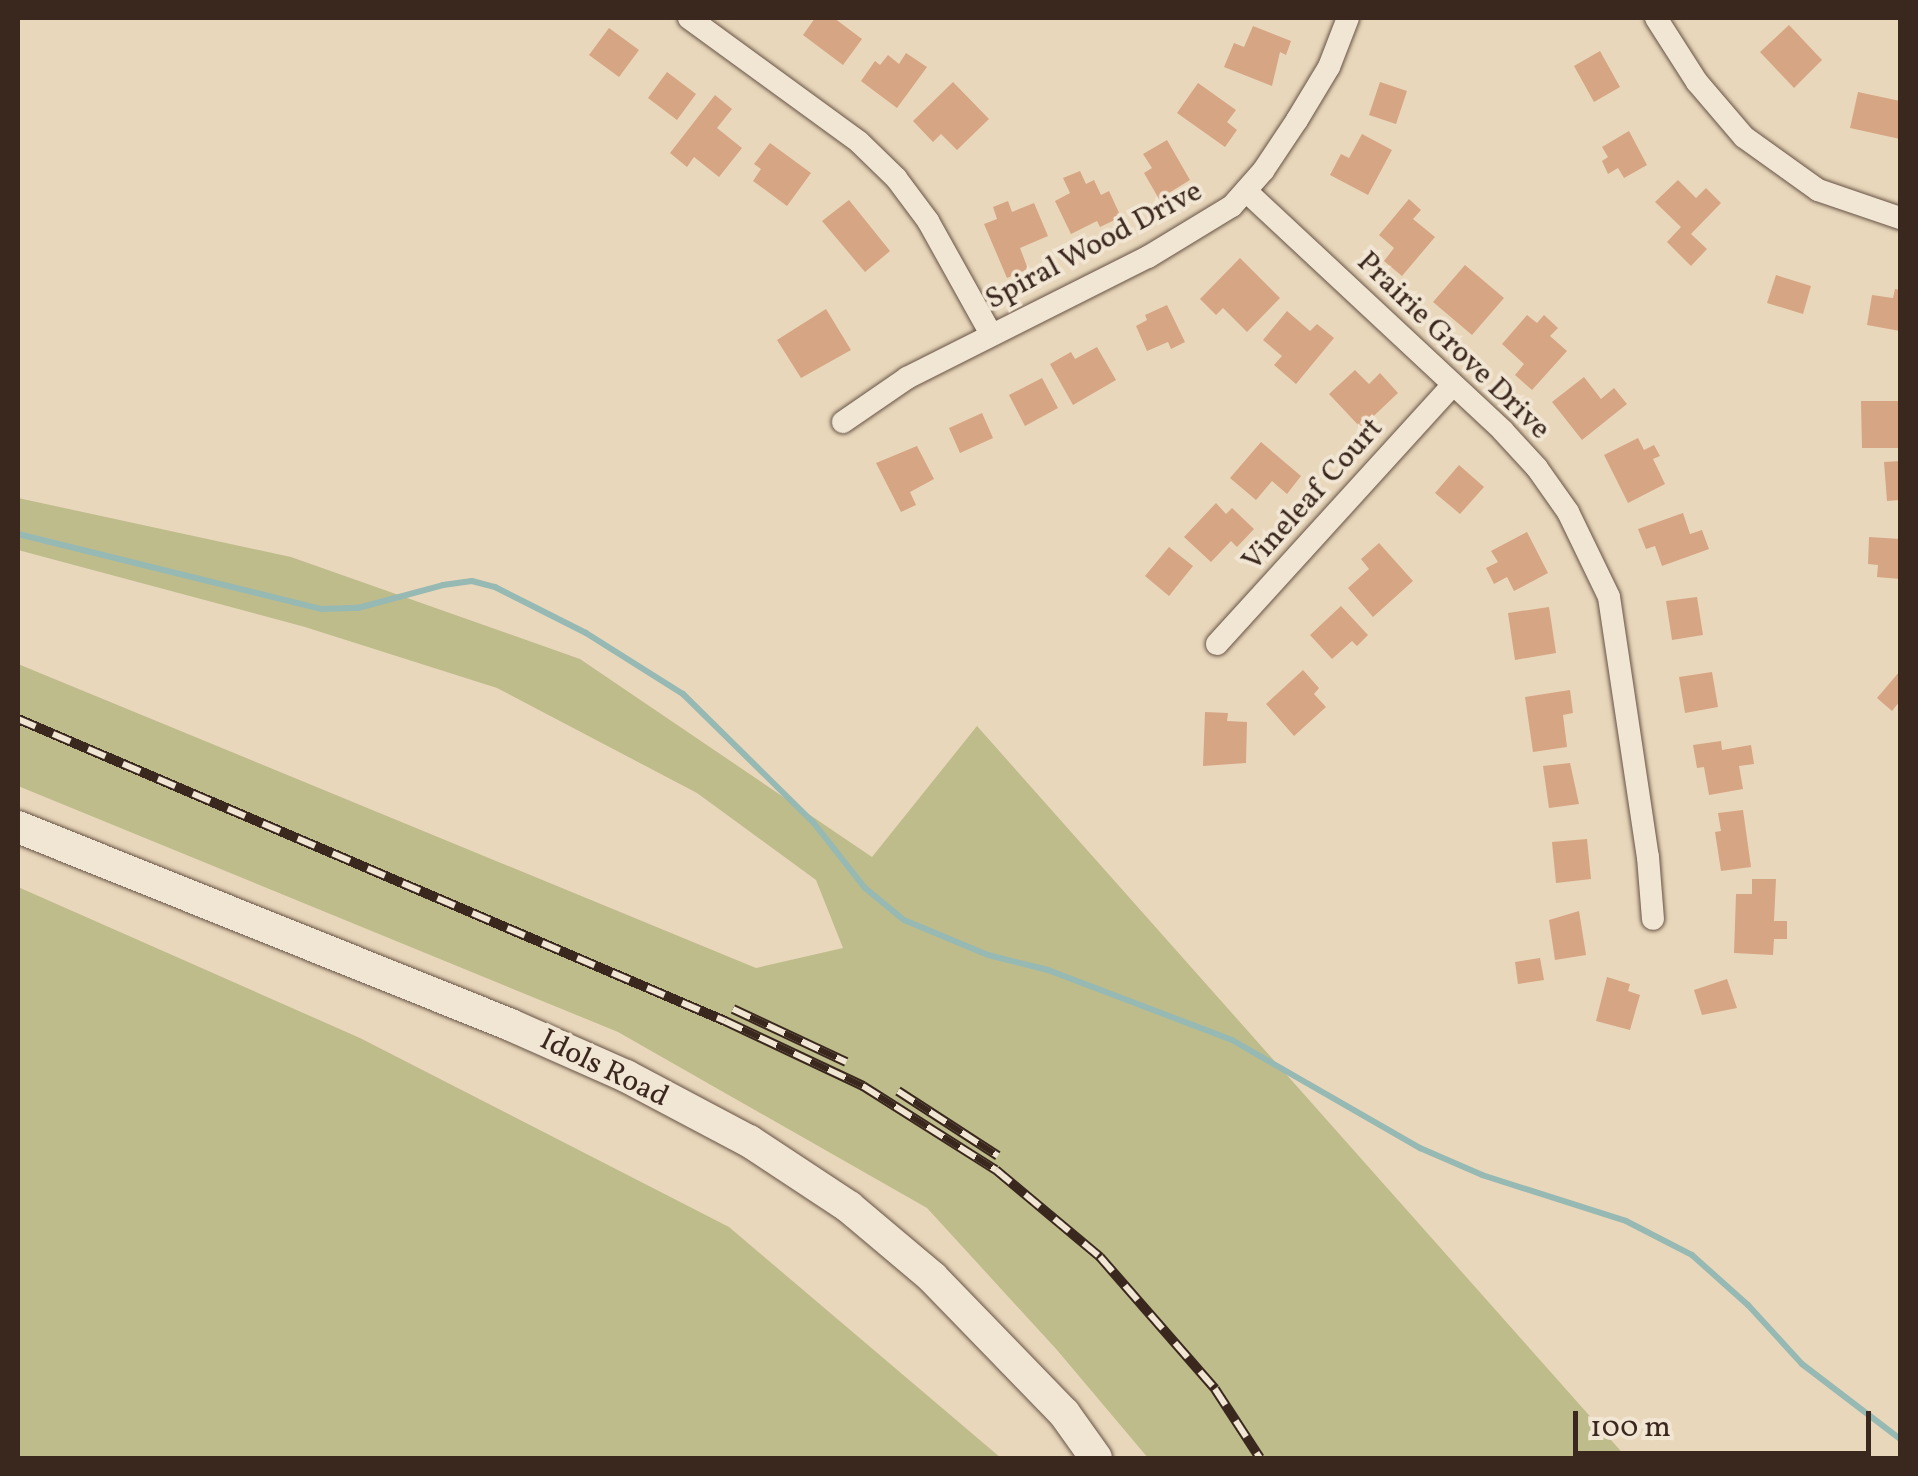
<!DOCTYPE html>
<html>
<head>
<meta charset="utf-8">
<style>
  body { margin:0 }
  #map { position:relative; width:1918px; height:1476px; overflow:hidden; background:#e9d7bb; font-family:Vollkorn,serif }
  div>[style] { position:absolute }
  .green>* { inset:0; background:#bebc8b }
  .stream>* { height:6px; margin:-3px; padding:0 3px; transform-origin:3px; border-radius:3px; background:#97b9b3 }
  .building>* { inset:0; background:#d6a583 }
  .roads { filter:drop-shadow(0 0 2px #665345) drop-shadow(0 0 2px #665345) }
  .street>* { height:22px; margin:-11px; padding:0 11px; transform-origin:11px; border-radius:11px; background:#f1e5d3 }
  .secondary>* { height:32px; margin:-16px; padding:0 16px; transform-origin:16px; border-radius:16px; background:#f1e5d3 }
  .rail>* { height:10px; margin-top:-5px; transform-origin:0; background:repeating-linear-gradient(90deg,#f1e5d3 0 19px,#3a271e 0 38px); box-sizing:border-box; border-block:2px solid #3a271e }
  span { translate:-50% -50%; white-space:nowrap; text-align:center; line-height:1.15; -webkit-text-stroke:8px #f1e5d3; paint-order:stroke }
  .street-label { font-size:30px; color:#3a271e }
  .frame { position:absolute; inset:0; border:20px solid #3a271e; pointer-events:none }
  .scale { position:absolute; left:1573px; top:1411px; width:298px; height:45px; box-sizing:border-box; border:5px solid #3a271e; border-top:0; padding-left:12px; font-size:30px; line-height:35px; white-space:nowrap; color:#3a271e; -webkit-text-stroke:8px #f1e5d3; paint-order:stroke }
</style>
</head>
<body>
<div id="map">
  <div class="green">
    <i style="clip-path:polygon(18px 498px,291px 557px,580px 659px,872px 857px,977px 726px,1627px 1458px,1148px 1458px,1057px 1350px,927px 1208px,618px 1032px,18px 786px,18px 664px,756px 968px,843px 948px,816px 880px,697px 793px,497px 688px,305px 627px,18px 550px)"></i>
    <i style="clip-path:polygon(18px 887px,360px 1038px,729px 1227px,1001px 1458px,18px 1458px)"></i>
  </div>
  <div class="stream">
    <i style="left:18px;top:534px;width:313px;rotate:13.9deg"></i>
    <i style="left:322px;top:609px;width:36px;rotate:-2deg"></i>
    <i style="left:358px;top:608px;width:88px;rotate:-15.1deg"></i>
    <i style="left:443px;top:585px;width:29px;rotate:-8deg"></i>
    <i style="left:472px;top:581px;width:24px;rotate:15deg"></i>
    <i style="left:495px;top:587px;width:102px;rotate:26.8deg"></i>
    <i style="left:586px;top:633px;width:115px;rotate:32.2deg"></i>
    <i style="left:683px;top:694px;width:182px;rotate:44.6deg"></i>
    <i style="left:813px;top:822px;width:84px;rotate:51.8deg"></i>
    <i style="left:865px;top:888px;width:50px;rotate:39.4deg"></i>
    <i style="left:904px;top:920px;width:91px;rotate:22.6deg"></i>
    <i style="left:988px;top:955px;width:62px;rotate:14deg"></i>
    <i style="left:1048px;top:970px;width:197px;rotate:20.8deg"></i>
    <i style="left:1232px;top:1040px;width:217px;rotate:29.9deg"></i>
    <i style="left:1420px;top:1148px;width:68px;rotate:23.5deg"></i>
    <i style="left:1482px;top:1175px;width:151px;rotate:17.7deg"></i>
    <i style="left:1626px;top:1221px;width:74px;rotate:27.3deg"></i>
    <i style="left:1692px;top:1255px;width:75px;rotate:41.8deg"></i>
    <i style="left:1748px;top:1305px;width:80px;rotate:47.5deg"></i>
    <i style="left:1802px;top:1364px;width:123px;rotate:37.4deg"></i>
  </div>
  <div class="building">
    <i style="clip-path:polygon(815px 18px,834px 18px,862px 39px,843px 65px,803px 35px)"></i>
    <i style="clip-path:polygon(1789px 25px,1822px 60px,1794px 88px,1760px 52px)"></i>
    <i style="clip-path:polygon(1253px 26px,1291px 41px,1286px 55px,1280px 52px,1272px 86px,1224px 67px,1234px 43px,1244px 47px)"></i>
    <i style="clip-path:polygon(609px 28px,639px 50px,619px 77px,589px 55px)"></i>
    <i style="clip-path:polygon(1600px 51px,1620px 87px,1594px 102px,1574px 66px)"></i>
    <i style="clip-path:polygon(906px 53px,927px 67px,897px 108px,861px 81px,875px 61px,880px 65px,888px 55px,899px 64px)"></i>
    <i style="clip-path:polygon(667px 72px,696px 94px,677px 120px,648px 98px)"></i>
    <i style="clip-path:polygon(953px 82px,989px 119px,957px 150px,941px 134px,933px 142px,913px 121px)"></i>
    <i style="clip-path:polygon(1380px 82px,1407px 91px,1396px 124px,1369px 115px)"></i>
    <i style="clip-path:polygon(1198px 83px,1236px 110px,1227px 122px,1237px 130px,1225px 147px,1177px 113px)"></i>
    <i style="clip-path:polygon(1858px 92px,1900px 101px,1900px 139px,1850px 128px)"></i>
    <i style="clip-path:polygon(715px 95px,732px 109px,717px 128px,742px 148px,719px 177px,694px 157px,687px 167px,670px 153px)"></i>
    <i style="clip-path:polygon(1629px 131px,1647px 165px,1624px 178px,1618px 168px,1608px 174px,1602px 161px,1608px 157px,1602px 147px)"></i>
    <i style="clip-path:polygon(1362px 134px,1392px 150px,1368px 195px,1330px 175px,1341px 154px,1349px 158px)"></i>
    <i style="clip-path:polygon(1167px 140px,1190px 180px,1159px 199px,1144px 173px,1152px 168px,1143px 154px)"></i>
    <i style="clip-path:polygon(770px 143px,811px 173px,787px 206px,753px 181px,761px 169px,754px 164px)"></i>
    <i style="clip-path:polygon(1080px 171px,1086px 184px,1094px 180px,1101px 195px,1109px 191px,1121px 217px,1100px 227px,1097px 221px,1071px 234px,1055px 201px,1070px 193px,1063px 178px)"></i>
    <i style="clip-path:polygon(1678px 180px,1696px 198px,1706px 188px,1721px 203px,1691px 234px,1707px 249px,1691px 266px,1667px 242px,1681px 227px,1655px 202px)"></i>
    <i style="clip-path:polygon(1409px 199px,1421px 210px,1413px 219px,1435px 237px,1402px 276px,1384px 261px,1394px 248px,1379px 235px)"></i>
    <i style="clip-path:polygon(849px 200px,890px 251px,865px 272px,822px 221px)"></i>
    <i style="clip-path:polygon(1008px 201px,1012px 212px,1034px 203px,1048px 236px,1020px 248px,1028px 269px,1007px 278px,984px 224px,997px 219px,993px 207px)"></i>
    <i style="clip-path:polygon(1240px 258px,1280px 298px,1247px 332px,1223px 308px,1216px 315px,1200px 299px)"></i>
    <i style="clip-path:polygon(1465px 265px,1504px 298px,1472px 335px,1433px 302px)"></i>
    <i style="clip-path:polygon(1776px 275px,1811px 286px,1803px 314px,1767px 303px)"></i>
    <i style="clip-path:polygon(1895px 289px,1900px 290px,1900px 331px,1867px 325px,1872px 295px,1893px 298px)"></i>
    <i style="clip-path:polygon(1167px 305px,1185px 342px,1171px 349px,1168px 342px,1147px 351px,1136px 326px,1147px 320px,1145px 315px)"></i>
    <i style="clip-path:polygon(826px 309px,851px 350px,801px 378px,777px 340px)"></i>
    <i style="clip-path:polygon(1287px 311px,1310px 331px,1317px 324px,1334px 338px,1296px 384px,1274px 365px,1282px 356px,1263px 340px)"></i>
    <i style="clip-path:polygon(1527px 315px,1537px 323px,1544px 315px,1558px 328px,1550px 336px,1567px 351px,1532px 390px,1515px 375px,1524px 364px,1502px 344px)"></i>
    <i style="clip-path:polygon(1097px 347px,1116px 380px,1073px 405px,1050px 364px,1071px 352px,1075px 359px)"></i>
    <i style="clip-path:polygon(1355px 370px,1369px 384px,1380px 373px,1398px 393px,1361px 428px,1329px 394px)"></i>
    <i style="clip-path:polygon(1584px 377px,1601px 399px,1614px 388px,1627px 404px,1582px 440px,1552px 402px)"></i>
    <i style="clip-path:polygon(1042px 378px,1058px 408px,1025px 426px,1009px 395px)"></i>
    <i style="clip-path:polygon(1861px 401px,1900px 401px,1900px 448px,1862px 448px)"></i>
    <i style="clip-path:polygon(982px 413px,993px 438px,960px 453px,949px 428px)"></i>
    <i style="clip-path:polygon(1638px 438px,1644px 450px,1654px 445px,1660px 456px,1653px 459px,1665px 484px,1628px 503px,1604px 455px)"></i>
    <i style="clip-path:polygon(1261px 442px,1301px 476px,1287px 494px,1272px 481px,1256px 500px,1230px 478px)"></i>
    <i style="clip-path:polygon(917px 446px,934px 479px,910px 492px,916px 505px,901px 512px,876px 463px)"></i>
    <i style="clip-path:polygon(1900px 461px,1900px 500px,1887px 501px,1884px 462px)"></i>
    <i style="clip-path:polygon(1459px 465px,1484px 487px,1460px 514px,1435px 493px)"></i>
    <i style="clip-path:polygon(1216px 503px,1226px 514px,1232px 508px,1254px 529px,1237px 547px,1231px 541px,1211px 562px,1184px 537px)"></i>
    <i style="clip-path:polygon(1683px 513px,1690px 534px,1702px 530px,1709px 549px,1662px 566px,1655px 546px,1646px 549px,1638px 529px)"></i>
    <i style="clip-path:polygon(1527px 532px,1548px 573px,1514px 591px,1507px 577px,1494px 584px,1486px 568px,1498px 562px,1491px 551px)"></i>
    <i style="clip-path:polygon(1869px 537px,1900px 539px,1900px 579px,1877px 577px,1878px 565px,1868px 564px)"></i>
    <i style="clip-path:polygon(1379px 543px,1413px 581px,1373px 617px,1348px 588px,1369px 569px,1361px 559px)"></i>
    <i style="clip-path:polygon(1169px 547px,1193px 566px,1169px 596px,1145px 576px)"></i>
    <i style="clip-path:polygon(1697px 597px,1703px 635px,1672px 640px,1666px 601px)"></i>
    <i style="clip-path:polygon(1341px 606px,1368px 635px,1357px 646px,1352px 641px,1332px 659px,1310px 635px)"></i>
    <i style="clip-path:polygon(1549px 607px,1556px 653px,1515px 660px,1508px 613px)"></i>
    <i style="clip-path:polygon(1303px 670px,1319px 688px,1314px 694px,1326px 707px,1294px 736px,1266px 704px)"></i>
    <i style="clip-path:polygon(1900px 671px,1900px 701px,1892px 711px,1877px 698px)"></i>
    <i style="clip-path:polygon(1712px 672px,1718px 707px,1685px 713px,1679px 677px)"></i>
    <i style="clip-path:polygon(1570px 690px,1573px 713px,1563px 715px,1567px 747px,1533px 752px,1525px 697px)"></i>
    <i style="clip-path:polygon(1205px 712px,1228px 713px,1227px 721px,1247px 722px,1246px 763px,1203px 766px)"></i>
    <i style="clip-path:polygon(1721px 741px,1722px 750px,1751px 745px,1754px 764px,1739px 766px,1743px 789px,1709px 795px,1704px 767px,1697px 768px,1693px 745px)"></i>
    <i style="clip-path:polygon(1570px 763px,1579px 804px,1549px 808px,1543px 766px)"></i>
    <i style="clip-path:polygon(1743px 810px,1751px 867px,1721px 871px,1715px 832px,1721px 831px,1718px 813px)"></i>
    <i style="clip-path:polygon(1587px 839px,1591px 879px,1556px 883px,1552px 842px)"></i>
    <i style="clip-path:polygon(1752px 879px,1776px 879px,1774px 921px,1787px 921px,1787px 939px,1774px 939px,1773px 955px,1734px 953px,1736px 894px,1752px 894px)"></i>
    <i style="clip-path:polygon(1579px 911px,1586px 955px,1555px 960px,1549px 920px)"></i>
    <i style="clip-path:polygon(1540px 958px,1544px 980px,1518px 984px,1515px 962px)"></i>
    <i style="clip-path:polygon(1607px 977px,1630px 984px,1628px 991px,1640px 995px,1630px 1030px,1596px 1021px)"></i>
    <i style="clip-path:polygon(1727px 979px,1737px 1008px,1702px 1015px,1694px 990px)"></i>
  </div>
  <div class="roads">
    <div class="street">
      <i style="left:689px;top:18px;width:210px;rotate:36.1deg"></i>
      <i style="left:859px;top:142px;width:52px;rotate:44.2deg"></i>
      <i style="left:896px;top:178px;width:54px;rotate:53.3deg"></i>
      <i style="left:928px;top:221px;width:129px;rotate:60.9deg"></i>
      <i style="left:1656px;top:18px;width:76px;rotate:57.4deg"></i>
      <i style="left:1697px;top:82px;width:72px;rotate:49.5deg"></i>
      <i style="left:1744px;top:137px;width:91px;rotate:35.6deg"></i>
      <i style="left:1818px;top:190px;width:87px;rotate:18.9deg"></i>
      <i style="left:1246px;top:191px;width:352px;rotate:43deg"></i>
      <i style="left:1503px;top:431px;width:50px;rotate:47.4deg"></i>
      <i style="left:1537px;top:468px;width:54px;rotate:54.8deg"></i>
      <i style="left:1568px;top:512px;width:94px;rotate:64.2deg"></i>
      <i style="left:1609px;top:597px;width:263px;rotate:81.5deg"></i>
      <i style="left:1648px;top:857px;width:62px;rotate:85.4deg"></i>
      <i style="left:843px;top:422px;width:78px;rotate:-34.5deg"></i>
      <i style="left:907px;top:378px;width:270px;rotate:-26.7deg"></i>
      <i style="left:1148px;top:257px;width:98px;rotate:-31.3deg"></i>
      <i style="left:1232px;top:206px;width:47px;rotate:-48.5deg"></i>
      <i style="left:1263px;top:171px;width:61px;rotate:-56.3deg"></i>
      <i style="left:1297px;top:120px;width:62px;rotate:-58.9deg"></i>
      <i style="left:1329px;top:67px;width:53px;rotate:-68.8deg"></i>
      <i style="left:1217px;top:644px;width:349px;rotate:-47.7deg"></i>
    </div>
    <div class="secondary">
      <i style="left:18px;top:827px;width:531px;rotate:21.88deg"></i>
      <i style="left:511px;top:1025px;width:126px;rotate:23.9deg"></i>
      <i style="left:626px;top:1076px;width:139px;rotate:27.9deg"></i>
      <i style="left:749px;top:1141px;width:120px;rotate:33.4deg"></i>
      <i style="left:849px;top:1207px;width:109px;rotate:40.1deg"></i>
      <i style="left:932px;top:1277px;width:190px;rotate:45.9deg"></i>
      <i style="left:1064px;top:1413px;width:55px;rotate:54.6deg"></i>
    </div>
  </div>
  <div class="rail">
    <i style="left:18px;top:719px;width:769px;rotate:23.13deg"></i>
    <i style="left:725px;top:1021px;width:153px;rotate:25.2deg"></i>
    <i style="left:863px;top:1086px;width:157px;rotate:32.3deg"></i>
    <i style="left:996px;top:1170px;width:136px;rotate:39.9deg"></i>
    <i style="left:1100px;top:1257px;width:175px;rotate:48.9deg"></i>
    <i style="left:1215px;top:1389px;width:82px;rotate:56.9deg"></i>
    <i style="left:733px;top:1009px;width:125px;rotate:25.1deg"></i>
    <i style="left:898px;top:1091px;width:119px;rotate:33deg"></i>
  </div>
  <div class="street-label">
    <span style="left:1094px;top:246px;rotate:-28deg">Spiral Wood Drive</span>
    <span style="left:1453px;top:346px;rotate:44deg">Prairie Grove Drive</span>
    <span style="left:1313px;top:495px;rotate:-48deg">Vineleaf Court</span>
    <span style="left:604px;top:1069px;rotate:26deg">Idols Road</span>
  </div>
  <div class="frame"></div>
  <div class="scale">100 m</div>
</div>
</body>
</html>
